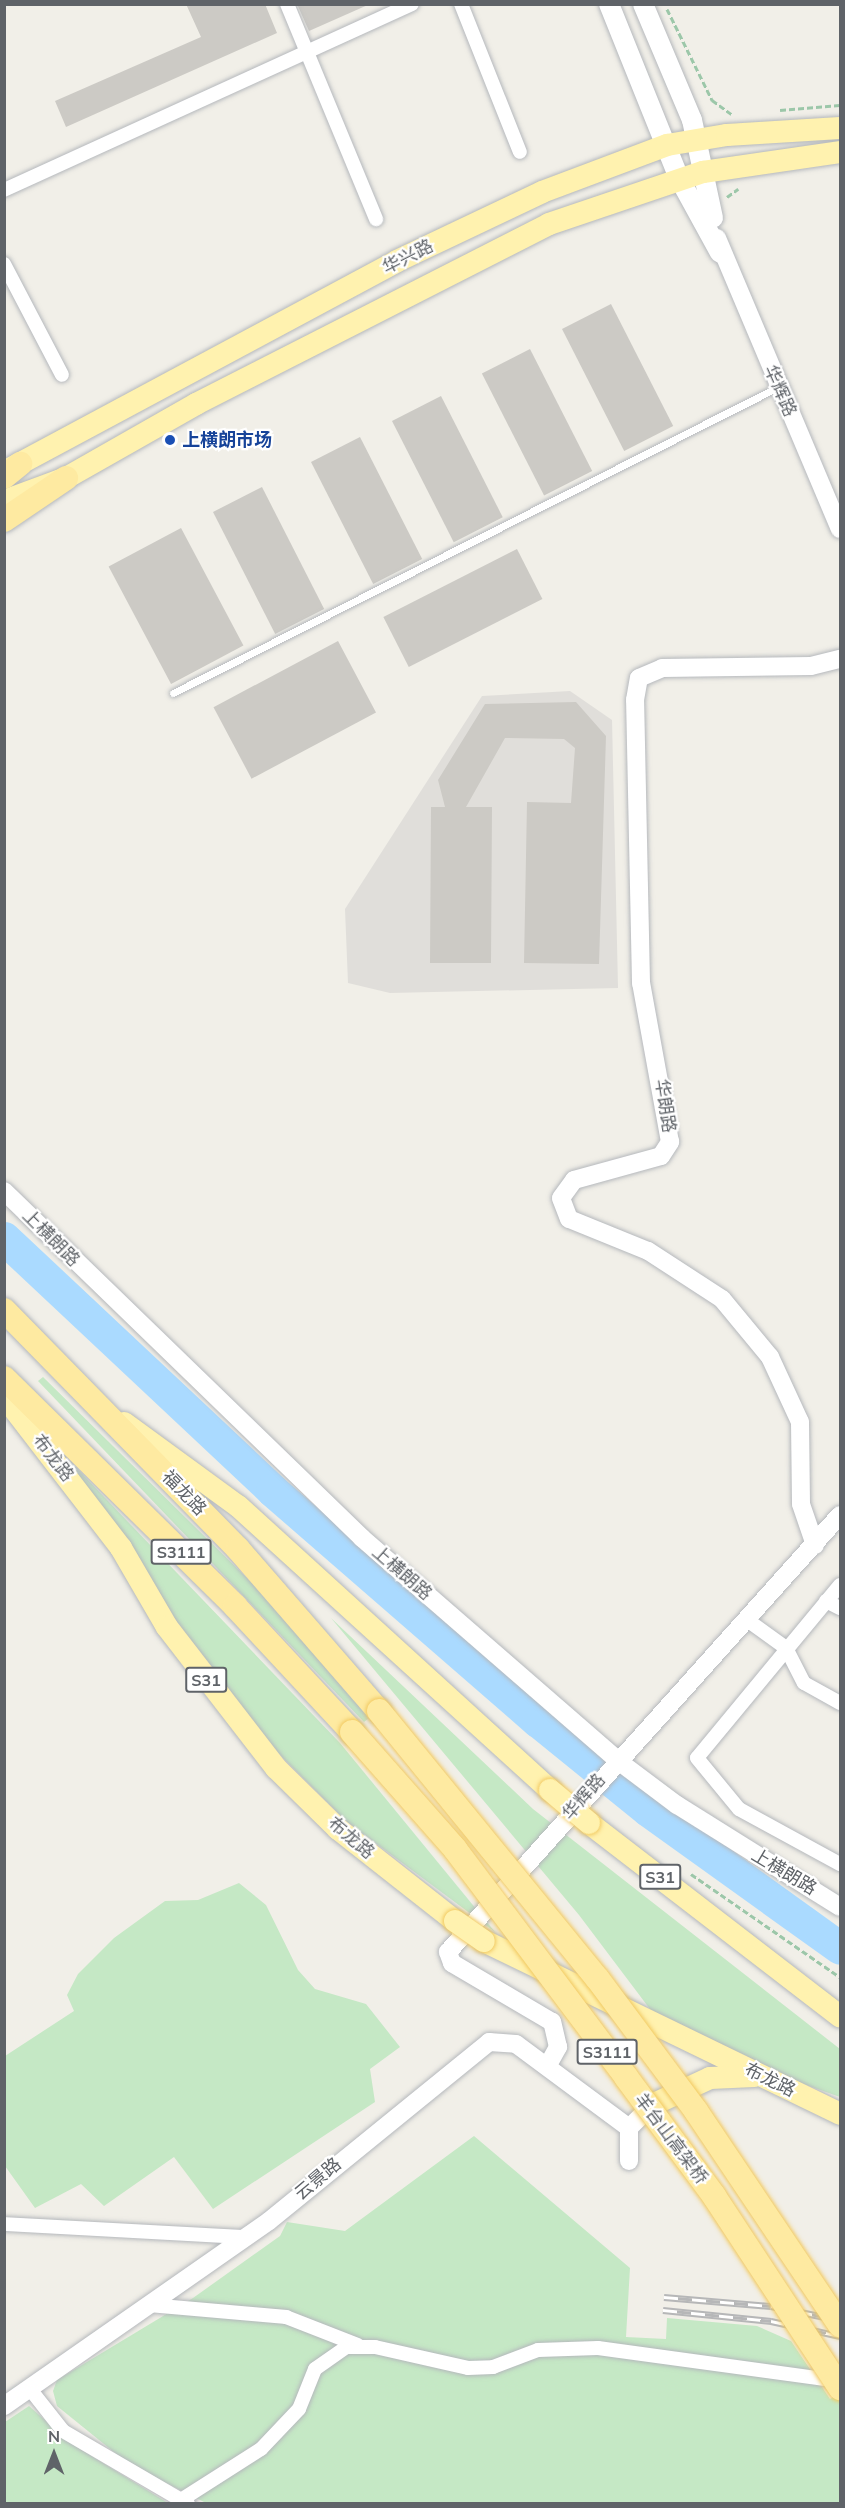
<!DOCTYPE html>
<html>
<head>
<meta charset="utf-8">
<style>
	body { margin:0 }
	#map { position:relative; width:845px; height:2508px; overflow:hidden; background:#f1efe8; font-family:Mulish,"Noto Sans SC",sans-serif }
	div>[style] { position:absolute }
	.industrial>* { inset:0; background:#e0deda }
	.green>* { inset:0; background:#c5e8c5 }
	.river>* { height:33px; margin:-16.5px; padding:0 16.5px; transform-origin:16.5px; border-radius:16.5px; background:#aadaff }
	.building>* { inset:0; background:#cccac5; transform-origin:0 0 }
	.path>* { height:3px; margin-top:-1.5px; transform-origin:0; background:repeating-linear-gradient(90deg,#9cc7a9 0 6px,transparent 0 9px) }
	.roads { filter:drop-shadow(0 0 2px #b5b8bc) drop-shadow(0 0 2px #b5b8bc) }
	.service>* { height:7px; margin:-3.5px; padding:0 3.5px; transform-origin:3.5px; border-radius:3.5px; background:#fff }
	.minor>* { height:14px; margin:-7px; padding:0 7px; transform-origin:7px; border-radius:7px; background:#fff }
	.tertiary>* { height:18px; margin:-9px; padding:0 9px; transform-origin:9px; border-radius:9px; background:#fff }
	.secondary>* { height:20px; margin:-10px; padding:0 10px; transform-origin:10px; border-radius:10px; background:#fff }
	.primary>* { height:22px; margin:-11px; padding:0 11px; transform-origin:11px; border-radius:11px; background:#fff2af }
	.trunk>* { height:24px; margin:-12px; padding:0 12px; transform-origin:12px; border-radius:12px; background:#feeaa1 }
	.rail>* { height:7px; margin-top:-3.5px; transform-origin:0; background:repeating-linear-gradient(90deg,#fff 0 14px,#b6b7b8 0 28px); box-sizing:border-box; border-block:2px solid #b6b7b8 }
	.bridges { filter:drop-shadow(0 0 2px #f2c960) drop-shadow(0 0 2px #f2c960) }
	.primary-bridge>* { height:22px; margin:-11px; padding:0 11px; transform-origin:11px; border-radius:11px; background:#fff2af }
	.trunk-bridge>* { height:24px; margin:-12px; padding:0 12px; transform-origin:12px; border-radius:12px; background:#feeaa1 }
	.dots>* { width:16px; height:16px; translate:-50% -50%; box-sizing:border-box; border:3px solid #fff; border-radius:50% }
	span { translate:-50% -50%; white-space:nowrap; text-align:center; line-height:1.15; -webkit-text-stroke:4.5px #fff; paint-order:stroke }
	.shield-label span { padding:2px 4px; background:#fff; border:2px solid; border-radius:4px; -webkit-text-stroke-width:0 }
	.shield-label { font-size:16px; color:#5f6368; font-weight:700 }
	.street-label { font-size:18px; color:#5f6368 }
	.transit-label { font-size:18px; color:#164399; font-weight:700 }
	.left { translate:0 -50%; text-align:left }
	.frame { position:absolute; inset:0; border:6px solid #5f6368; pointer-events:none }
	.north { position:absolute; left:24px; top:2424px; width:60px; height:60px; -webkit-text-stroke:4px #fff; paint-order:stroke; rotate:0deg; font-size:16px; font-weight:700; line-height:24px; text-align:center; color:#5f6368 }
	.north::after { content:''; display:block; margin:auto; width:21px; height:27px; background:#5f6368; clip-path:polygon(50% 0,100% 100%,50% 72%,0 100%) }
</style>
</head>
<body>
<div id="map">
	<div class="industrial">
		<i style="clip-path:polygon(570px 691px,612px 720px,618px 988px,390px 993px,348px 983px,345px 909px,482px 696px)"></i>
	</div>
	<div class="green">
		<i style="clip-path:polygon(43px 1377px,260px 1591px,374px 1714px,364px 1722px,38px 1381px)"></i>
		<i style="clip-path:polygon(40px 1430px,340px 1743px,495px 1932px,346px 1821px,272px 1747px,195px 1654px)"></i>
		<i style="clip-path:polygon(331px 1618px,533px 1809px,840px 2049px,840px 2097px,671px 2037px,579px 1915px)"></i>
		<i style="clip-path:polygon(239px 1883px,266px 1905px,298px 1970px,315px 1989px,366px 2004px,400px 2047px,370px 2069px,375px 2102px,213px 2209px,174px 2157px,104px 2206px,81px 2184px,35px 2208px,5px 2166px,5px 2056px,74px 2011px,67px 1995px,78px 1974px,114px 1938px,165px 1901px,198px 1900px)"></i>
		<i style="clip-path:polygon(474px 2136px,630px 2268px,626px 2337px,666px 2339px,667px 2318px,757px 2326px,791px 2341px,830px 2399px,840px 2393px,840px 2503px,206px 2503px,130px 2465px,57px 2406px,53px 2391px,57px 2380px,193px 2298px,280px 2236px,287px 2222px,345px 2231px)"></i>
		<i style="clip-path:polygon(29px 2406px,72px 2444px,168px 2503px,5px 2504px,5px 2422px)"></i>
	</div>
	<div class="river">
		<i style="left:4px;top:1238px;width:368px;rotate:43.2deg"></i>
		<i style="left:272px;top:1490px;width:352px;rotate:41deg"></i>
		<i style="left:538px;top:1721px;width:141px;rotate:39deg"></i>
		<i style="left:648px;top:1810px;width:236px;rotate:35.7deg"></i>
	</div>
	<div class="building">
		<i style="clip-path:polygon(186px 4px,265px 4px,277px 33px,66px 127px,55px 101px,201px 37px)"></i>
		<i style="clip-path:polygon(297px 4px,370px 4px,309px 31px)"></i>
		<i style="left:611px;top:304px;width:137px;height:55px;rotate:63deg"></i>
		<i style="left:530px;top:349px;width:137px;height:54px;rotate:63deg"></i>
		<i style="left:441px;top:396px;width:136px;height:55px;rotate:63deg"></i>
		<i style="left:360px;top:437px;width:137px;height:55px;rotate:63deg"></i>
		<i style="left:262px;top:487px;width:137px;height:55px;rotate:63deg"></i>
		<i style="left:181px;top:528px;width:133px;height:82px;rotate:62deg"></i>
		<i style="left:517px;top:549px;width:56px;height:150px;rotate:63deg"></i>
		<i style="left:338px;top:641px;width:81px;height:141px;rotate:62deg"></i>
		<i style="clip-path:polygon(576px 702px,606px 736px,599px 964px,524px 963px,527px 802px,571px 803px,575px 748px,564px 739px,505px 738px,466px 807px,492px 807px,491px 963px,430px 963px,431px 807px,445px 807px,438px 780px,485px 704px)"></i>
	</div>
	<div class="path">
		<i style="left:667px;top:9px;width:102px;rotate:63.7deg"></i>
		<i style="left:712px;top:100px;width:24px;rotate:36deg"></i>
		<i style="left:780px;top:110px;width:60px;rotate:-4.8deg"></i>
		<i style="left:727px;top:197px;width:14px;rotate:-36deg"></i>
		<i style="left:691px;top:1874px;width:181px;rotate:34.7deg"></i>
	</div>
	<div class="roads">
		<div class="service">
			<i style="left:173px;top:693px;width:678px;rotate:-26.83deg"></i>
		</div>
		<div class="minor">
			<i style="left:287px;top:4px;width:233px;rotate:67.5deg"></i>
			<i style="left:461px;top:4px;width:159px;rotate:68.3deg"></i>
			<i style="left:4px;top:190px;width:448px;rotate:-24.5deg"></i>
			<i style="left:4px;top:264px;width:125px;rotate:62.4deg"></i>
			<i style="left:840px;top:1585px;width:224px;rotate:129.6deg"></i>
			<i style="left:697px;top:1758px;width:66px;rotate:50.5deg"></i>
			<i style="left:739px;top:1809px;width:115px;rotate:28.6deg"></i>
			<i style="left:826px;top:1601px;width:16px;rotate:27deg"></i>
			<i style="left:750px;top:1622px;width:44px;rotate:35.8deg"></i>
			<i style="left:786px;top:1648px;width:39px;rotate:63deg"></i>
			<i style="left:804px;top:1683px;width:41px;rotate:29.1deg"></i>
			<i style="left:4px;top:2224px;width:241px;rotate:3.1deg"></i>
			<i style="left:149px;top:2305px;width:138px;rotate:5deg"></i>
			<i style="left:286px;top:2317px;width:77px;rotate:21.3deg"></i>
			<i style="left:30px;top:2389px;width:53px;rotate:51.8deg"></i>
			<i style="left:63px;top:2431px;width:145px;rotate:30.3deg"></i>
			<i style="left:181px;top:2500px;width:95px;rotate:-32.5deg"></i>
			<i style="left:261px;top:2449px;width:55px;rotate:-46.5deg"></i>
			<i style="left:299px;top:2409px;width:43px;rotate:-68.2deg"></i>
			<i style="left:315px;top:2369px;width:39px;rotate:-35deg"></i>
			<i style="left:347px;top:2347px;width:28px"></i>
			<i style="left:375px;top:2347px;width:95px;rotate:12.7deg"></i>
			<i style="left:468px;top:2368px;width:25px;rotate:-2deg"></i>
			<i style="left:493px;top:2367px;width:48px;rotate:-20.7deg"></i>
			<i style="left:538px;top:2350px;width:60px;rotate:-1.9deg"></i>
			<i style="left:598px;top:2348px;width:242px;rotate:7.8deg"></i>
		</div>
		<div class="tertiary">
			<i style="left:717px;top:238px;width:316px;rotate:67.1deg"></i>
			<i style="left:4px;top:1191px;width:499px;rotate:44.1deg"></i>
			<i style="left:362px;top:1538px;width:338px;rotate:41deg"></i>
			<i style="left:617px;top:1760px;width:75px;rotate:36.9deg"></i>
			<i style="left:677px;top:1805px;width:192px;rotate:32deg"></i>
			<i style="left:815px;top:1545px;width:43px;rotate:-108.9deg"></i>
			<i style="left:801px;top:1504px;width:82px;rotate:-90.7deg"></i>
			<i style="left:800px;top:1422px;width:72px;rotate:-114.8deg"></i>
			<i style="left:770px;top:1357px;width:75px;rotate:-129.6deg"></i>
			<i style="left:722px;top:1299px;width:88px;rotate:-147deg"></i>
			<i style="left:648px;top:1251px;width:85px;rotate:-157.9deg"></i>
			<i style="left:569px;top:1219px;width:22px;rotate:-111deg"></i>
			<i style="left:561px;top:1198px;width:22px;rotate:-54deg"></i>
			<i style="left:574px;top:1180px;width:90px;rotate:-15.4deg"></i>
			<i style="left:661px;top:1156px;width:17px;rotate:-57deg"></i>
			<i style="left:670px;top:1142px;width:162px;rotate:-100.3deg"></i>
			<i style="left:641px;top:983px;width:283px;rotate:-91.2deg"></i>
			<i style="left:635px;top:700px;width:22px;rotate:-80deg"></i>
			<i style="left:639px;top:678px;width:25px;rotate:-23deg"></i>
			<i style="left:662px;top:668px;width:149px;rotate:-0.8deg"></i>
			<i style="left:811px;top:666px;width:30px;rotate:-14deg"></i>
			<i style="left:548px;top:2065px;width:21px;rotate:-61deg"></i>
			<i style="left:558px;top:2047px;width:26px;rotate:-103deg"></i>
			<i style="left:552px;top:2022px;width:116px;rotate:-149.5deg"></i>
			<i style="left:452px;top:1963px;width:12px;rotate:-110deg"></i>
			<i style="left:448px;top:1952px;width:587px;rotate:-48.11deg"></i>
			<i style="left:629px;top:2161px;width:33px;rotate:-90deg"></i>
			<i style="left:629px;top:2128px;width:33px;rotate:-45deg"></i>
			<i style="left:4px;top:2406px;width:323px;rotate:-34.9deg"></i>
			<i style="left:269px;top:2221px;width:284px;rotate:-39.1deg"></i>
			<i style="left:489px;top:2042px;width:27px;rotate:4deg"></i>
			<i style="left:516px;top:2044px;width:141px;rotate:36.6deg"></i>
		</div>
		<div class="secondary">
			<i style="left:609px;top:4px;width:188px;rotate:68.1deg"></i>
			<i style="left:679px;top:178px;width:85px;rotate:61.3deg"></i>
			<i style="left:643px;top:4px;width:126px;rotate:67.1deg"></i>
			<i style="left:692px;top:120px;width:100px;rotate:77.9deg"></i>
		</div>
		<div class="primary">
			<i style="left:4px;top:472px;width:446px;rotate:-28.2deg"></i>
			<i style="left:397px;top:261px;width:161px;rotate:-25.4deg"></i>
			<i style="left:542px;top:192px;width:134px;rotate:-20.6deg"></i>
			<i style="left:667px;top:145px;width:61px;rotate:-9.5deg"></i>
			<i style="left:727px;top:135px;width:113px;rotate:-3.5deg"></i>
			<i style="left:4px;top:501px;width:66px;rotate:-20.4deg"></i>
			<i style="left:66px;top:478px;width:150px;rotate:-29.6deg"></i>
			<i style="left:196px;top:404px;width:396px;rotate:-27deg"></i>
			<i style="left:549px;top:224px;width:163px;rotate:-18.7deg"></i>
			<i style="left:703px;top:172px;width:138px;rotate:-8.3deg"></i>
			<i style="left:4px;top:1396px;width:192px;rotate:52.4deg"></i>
			<i style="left:121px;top:1548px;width:91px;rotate:59.8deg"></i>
			<i style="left:167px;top:1627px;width:178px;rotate:52.3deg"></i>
			<i style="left:276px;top:1768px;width:87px;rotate:44.5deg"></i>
			<i style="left:338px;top:1829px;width:149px;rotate:38.2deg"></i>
			<i style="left:124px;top:1423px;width:141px;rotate:36.1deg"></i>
			<i style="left:238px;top:1506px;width:422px;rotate:42.3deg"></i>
			<i style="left:589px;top:1823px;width:317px;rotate:37.6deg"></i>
			<i style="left:484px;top:1941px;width:396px;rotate:25.9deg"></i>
			<i style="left:652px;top:2105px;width:64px;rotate:-25deg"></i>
			<i style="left:710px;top:2078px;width:44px;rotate:-2.6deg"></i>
		</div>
		<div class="trunk">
			<i style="left:4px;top:477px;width:21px;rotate:-39deg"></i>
			<i style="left:4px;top:520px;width:75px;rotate:-34.1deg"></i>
			<i style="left:4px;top:1310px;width:334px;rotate:45.6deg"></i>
			<i style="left:238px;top:1549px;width:215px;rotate:49deg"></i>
			<i style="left:4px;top:1378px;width:325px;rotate:44.6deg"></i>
			<i style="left:235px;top:1606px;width:172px;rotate:47.1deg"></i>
		</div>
	</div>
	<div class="rail">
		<i style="left:664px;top:2297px;width:107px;rotate:4.8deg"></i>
		<i style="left:771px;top:2306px;width:70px;rotate:11.5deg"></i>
		<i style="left:663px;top:2310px;width:109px;rotate:5.8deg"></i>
		<i style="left:771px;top:2321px;width:71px;rotate:12.3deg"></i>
	</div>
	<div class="bridges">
		<div class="primary-bridge">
			<i style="left:550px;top:1790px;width:51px;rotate:40.2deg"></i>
			<i style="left:455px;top:1921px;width:35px;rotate:35deg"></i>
		</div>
		<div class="trunk-bridge">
			<i style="left:379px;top:1711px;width:345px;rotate:50.8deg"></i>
			<i style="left:597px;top:1978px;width:166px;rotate:53.3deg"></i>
			<i style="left:696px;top:2111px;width:258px;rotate:56.1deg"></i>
			<i style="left:352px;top:1732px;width:156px;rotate:48.6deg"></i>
			<i style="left:455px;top:1849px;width:285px;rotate:53.1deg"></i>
			<i style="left:626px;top:2077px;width:148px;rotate:53.5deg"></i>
			<i style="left:714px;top:2196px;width:230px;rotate:56.7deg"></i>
		</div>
	</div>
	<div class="dots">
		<i style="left:170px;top:440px;background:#1a4fb4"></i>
	</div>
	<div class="shield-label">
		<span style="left:181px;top:1552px">S3111</span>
		<span style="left:206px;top:1680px">S31</span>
		<span style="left:660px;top:1877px">S31</span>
		<span style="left:607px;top:2052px">S3111</span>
	</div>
	<div class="street-label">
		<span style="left:408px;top:257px;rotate:-27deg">华兴路</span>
		<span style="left:780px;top:391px;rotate:66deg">华辉路</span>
		<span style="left:665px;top:1106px;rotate:81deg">华朗路</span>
		<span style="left:51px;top:1238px;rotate:45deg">上横朗路</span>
		<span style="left:53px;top:1458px;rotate:52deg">布龙路</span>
		<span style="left:184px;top:1493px;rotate:46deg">福龙路</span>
		<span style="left:402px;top:1573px;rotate:41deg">上横朗路</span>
		<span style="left:584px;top:1797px;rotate:-49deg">华辉路</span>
		<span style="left:351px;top:1838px;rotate:40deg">布龙路</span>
		<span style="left:784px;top:1872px;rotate:31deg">上横朗路</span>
		<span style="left:770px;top:2080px;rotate:26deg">布龙路</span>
		<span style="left:671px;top:2139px;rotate:53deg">羊台山高架桥</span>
		<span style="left:318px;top:2179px;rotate:-40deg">云景路</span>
	</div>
	<div class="transit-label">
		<span class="left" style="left:182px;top:440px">上横朗市场</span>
	</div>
	<div class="frame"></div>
	<div class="north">N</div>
</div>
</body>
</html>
